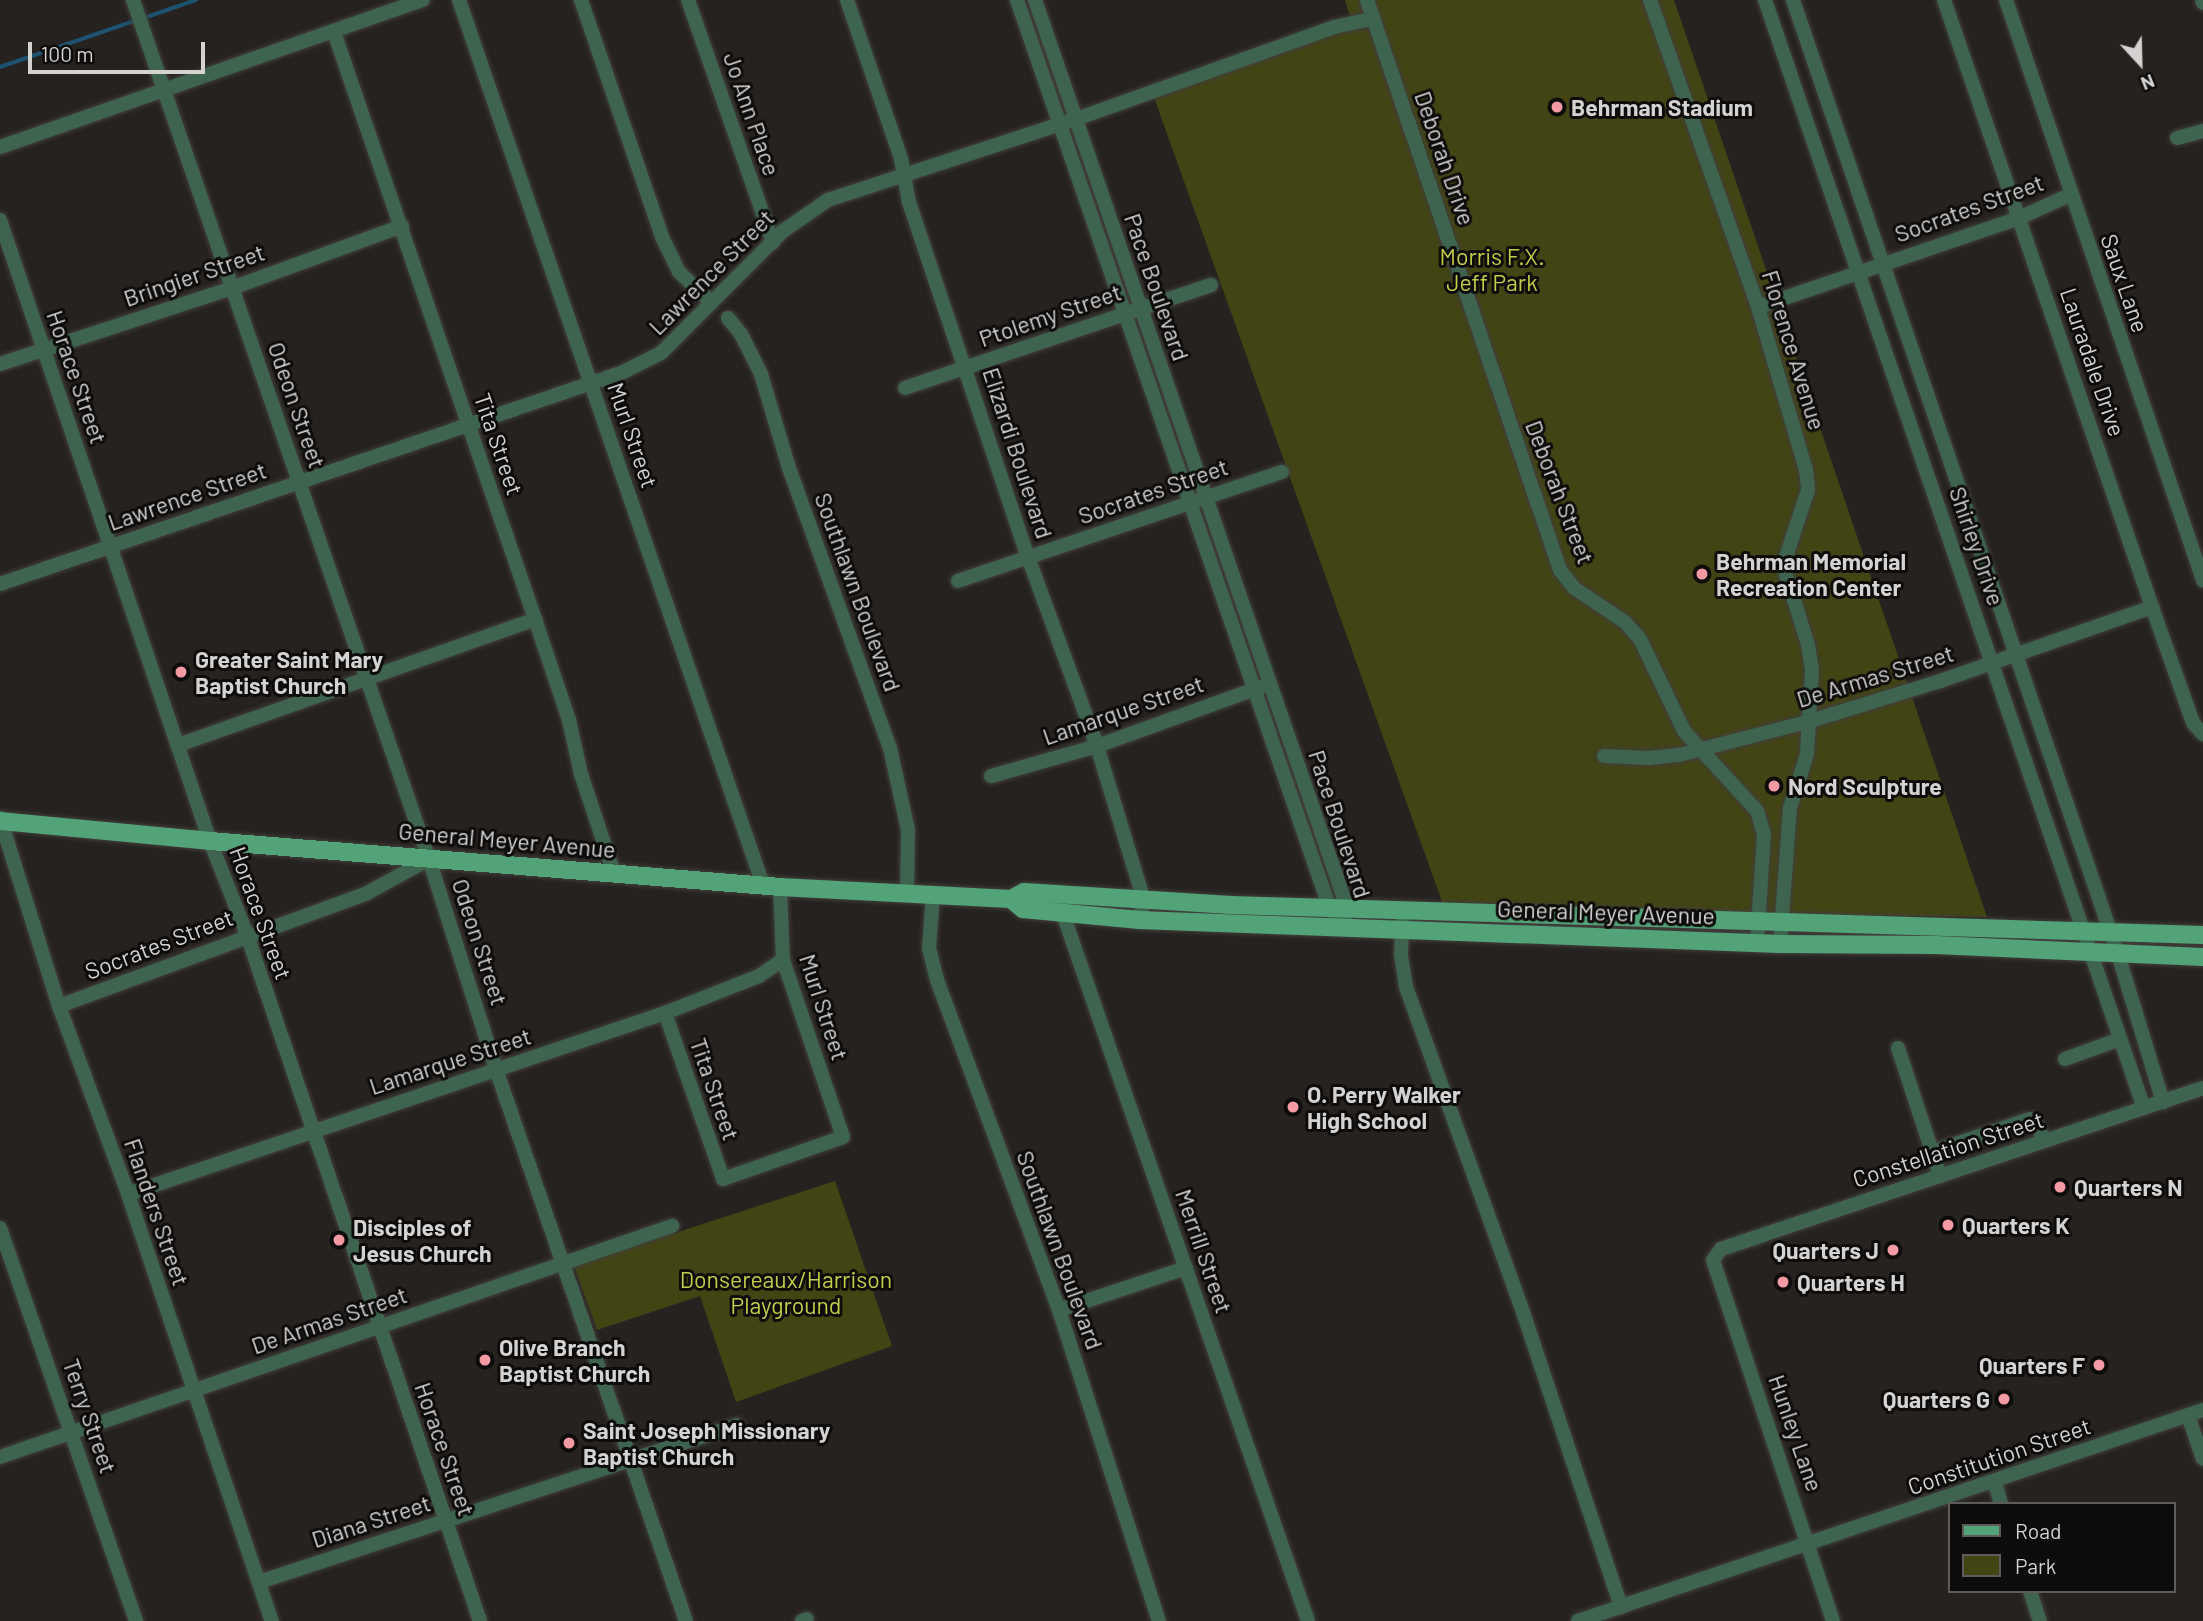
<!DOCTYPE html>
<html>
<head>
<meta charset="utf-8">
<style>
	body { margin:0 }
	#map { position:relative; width:2203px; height:1621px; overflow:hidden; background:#252220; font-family:Barlow,sans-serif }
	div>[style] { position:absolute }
	.green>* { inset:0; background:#424513 }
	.stream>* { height:3.5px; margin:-1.75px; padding:0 1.75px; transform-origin:1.75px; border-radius:1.75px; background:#1d5270 }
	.roads { filter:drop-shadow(0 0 2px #413e3c) drop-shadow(0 0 2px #413e3c) }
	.minor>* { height:14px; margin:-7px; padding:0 7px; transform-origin:7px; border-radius:7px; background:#3e634e }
	.major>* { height:18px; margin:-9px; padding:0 9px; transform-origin:9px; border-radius:9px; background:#52a378 }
	.dots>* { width:19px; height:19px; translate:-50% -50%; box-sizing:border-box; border:4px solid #0d0c0b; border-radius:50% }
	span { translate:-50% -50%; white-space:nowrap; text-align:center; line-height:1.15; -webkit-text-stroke:6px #0d0c0b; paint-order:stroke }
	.poi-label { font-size:23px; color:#d5d3d2; font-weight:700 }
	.left { translate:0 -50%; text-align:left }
	.right { translate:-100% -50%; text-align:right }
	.street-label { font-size:23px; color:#d5d3d2 }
	.park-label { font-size:23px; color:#c4cd49 }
	.legend { position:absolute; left:1948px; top:1502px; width:228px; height:91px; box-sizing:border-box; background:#0d0c0b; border:2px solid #5d5c5b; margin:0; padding:9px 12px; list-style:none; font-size:21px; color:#d5d3d2 }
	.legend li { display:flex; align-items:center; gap:14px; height:35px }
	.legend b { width:35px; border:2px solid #5d5c5b }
	.north { position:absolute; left:2105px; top:28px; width:70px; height:70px; -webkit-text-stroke:5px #0d0c0b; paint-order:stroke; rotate:158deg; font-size:19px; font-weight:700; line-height:28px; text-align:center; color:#d5d3d2 }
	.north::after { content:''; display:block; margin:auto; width:24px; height:32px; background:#d5d3d2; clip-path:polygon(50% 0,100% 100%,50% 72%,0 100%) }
	.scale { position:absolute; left:28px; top:42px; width:177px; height:32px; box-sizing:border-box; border:4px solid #d5d3d2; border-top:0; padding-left:9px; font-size:21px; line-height:24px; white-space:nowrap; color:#d5d3d2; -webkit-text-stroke:5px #0d0c0b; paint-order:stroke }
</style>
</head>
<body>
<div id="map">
	<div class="green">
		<i style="clip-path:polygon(1345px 0,1674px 0,1987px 917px,1445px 910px,1152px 92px,1352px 23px)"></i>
		<i style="clip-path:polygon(835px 1181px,892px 1346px,736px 1402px,700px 1296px,597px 1330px,574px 1266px)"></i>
	</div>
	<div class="stream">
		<i style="left:144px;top:18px;width:55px;rotate:-19.1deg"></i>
		<i style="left:0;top:67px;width:145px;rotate:-18.9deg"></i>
	</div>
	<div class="roads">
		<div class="minor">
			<i style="left:133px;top:0;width:909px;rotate:70.99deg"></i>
			<i style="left:429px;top:859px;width:220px;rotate:72.3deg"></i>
			<i style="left:496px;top:1069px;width:584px;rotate:71.01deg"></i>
			<i style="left:459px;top:0;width:936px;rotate:71.04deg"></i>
			<i style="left:581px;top:0;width:250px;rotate:71.1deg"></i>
			<i style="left:662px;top:237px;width:39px;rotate:64deg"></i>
			<i style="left:679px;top:272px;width:45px;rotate:43.2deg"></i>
			<i style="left:688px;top:0;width:257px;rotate:70.7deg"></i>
			<i style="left:847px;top:0;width:168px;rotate:71.2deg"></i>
			<i style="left:901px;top:159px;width:44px;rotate:79.5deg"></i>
			<i style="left:909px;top:202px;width:374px;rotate:71.5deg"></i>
			<i style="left:1028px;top:557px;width:201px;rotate:69.9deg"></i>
			<i style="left:1097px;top:746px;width:162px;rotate:73.1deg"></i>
			<i style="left:1144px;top:901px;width:20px;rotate:105deg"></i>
			<i style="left:1017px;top:0;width:958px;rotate:71deg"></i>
			<i style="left:1329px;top:906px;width:27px;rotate:57deg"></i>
			<i style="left:1035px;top:0;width:959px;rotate:71.02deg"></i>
			<i style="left:1347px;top:907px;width:10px;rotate:101deg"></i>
			<i style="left:1367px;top:0;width:602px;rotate:71.29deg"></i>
			<i style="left:1560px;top:570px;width:23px;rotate:52deg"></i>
			<i style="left:1574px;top:588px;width:61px;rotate:33.7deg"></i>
			<i style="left:1625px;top:622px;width:23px;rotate:49deg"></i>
			<i style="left:1640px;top:639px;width:102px;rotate:64.4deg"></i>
			<i style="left:1684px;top:731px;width:108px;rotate:47.6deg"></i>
			<i style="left:1757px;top:811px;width:24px;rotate:73deg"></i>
			<i style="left:1764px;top:834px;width:108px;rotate:93.7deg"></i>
			<i style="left:1650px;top:0;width:325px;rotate:70.6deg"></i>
			<i style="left:1758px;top:307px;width:170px;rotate:73.6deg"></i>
			<i style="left:1806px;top:470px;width:20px;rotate:84deg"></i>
			<i style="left:1808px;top:490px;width:71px;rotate:108.2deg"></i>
			<i style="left:1786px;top:557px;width:14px;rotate:94deg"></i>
			<i style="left:1785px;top:571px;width:77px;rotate:72.7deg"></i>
			<i style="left:1808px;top:645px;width:24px;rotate:81deg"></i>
			<i style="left:1812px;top:669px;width:85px;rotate:93.4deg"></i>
			<i style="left:1807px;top:754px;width:57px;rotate:107.5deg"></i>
			<i style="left:1790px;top:808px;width:136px;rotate:94.2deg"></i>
			<i style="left:1765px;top:0;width:1171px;rotate:71.12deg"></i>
			<i style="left:1793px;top:0;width:1008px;rotate:71.19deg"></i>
			<i style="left:2118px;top:954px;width:155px;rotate:73.1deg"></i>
			<i style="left:1944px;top:0;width:642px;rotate:71.09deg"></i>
			<i style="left:2152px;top:607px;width:123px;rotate:70.5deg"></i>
			<i style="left:2193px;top:723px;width:15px;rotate:48deg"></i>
			<i style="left:2006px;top:0;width:613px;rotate:71.24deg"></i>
			<i style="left:2202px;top:0;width:3px;rotate:72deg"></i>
			<i style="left:334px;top:32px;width:620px;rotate:71.1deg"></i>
			<i style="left:535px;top:619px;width:107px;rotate:71.4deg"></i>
			<i style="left:569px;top:720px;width:55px;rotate:77.5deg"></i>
			<i style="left:581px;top:774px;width:104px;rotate:71.6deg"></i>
			<i style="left:2177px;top:138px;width:27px;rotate:-15deg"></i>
			<i style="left:0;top:147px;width:448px;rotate:-19.2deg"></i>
			<i style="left:0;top:220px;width:656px;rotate:71.32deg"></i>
			<i style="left:210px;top:841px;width:101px;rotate:68.5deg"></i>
			<i style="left:247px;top:935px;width:724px;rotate:71.24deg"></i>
			<i style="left:1758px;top:307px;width:276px;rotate:-18.8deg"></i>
			<i style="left:2019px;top:218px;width:56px;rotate:-24.3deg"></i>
			<i style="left:728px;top:318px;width:21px;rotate:51deg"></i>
			<i style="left:741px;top:334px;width:45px;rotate:63.4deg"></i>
			<i style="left:761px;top:374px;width:98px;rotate:73.4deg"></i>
			<i style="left:789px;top:468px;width:298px;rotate:70.2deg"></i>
			<i style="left:890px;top:748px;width:84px;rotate:77.6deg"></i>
			<i style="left:908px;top:830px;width:63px;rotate:90.9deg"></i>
			<i style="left:0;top:364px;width:244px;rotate:-18.1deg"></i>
			<i style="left:232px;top:288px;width:181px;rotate:-20deg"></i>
			<i style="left:905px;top:388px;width:323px;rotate:-18.6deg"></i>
			<i style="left:958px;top:581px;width:342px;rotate:-18.6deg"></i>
			<i style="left:0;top:584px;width:656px;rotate:-18.77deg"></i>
			<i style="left:621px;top:373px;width:45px;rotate:-26.6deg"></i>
			<i style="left:661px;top:353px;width:173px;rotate:-45deg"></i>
			<i style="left:783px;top:231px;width:55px;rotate:-34.6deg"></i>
			<i style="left:828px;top:200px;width:261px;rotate:-18.1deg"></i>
			<i style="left:1076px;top:119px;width:274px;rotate:-19.6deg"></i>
			<i style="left:1334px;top:27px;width:40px;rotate:-12deg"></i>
			<i style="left:178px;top:745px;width:379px;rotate:-19.4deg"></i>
			<i style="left:1604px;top:756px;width:45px;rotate:2.5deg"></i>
			<i style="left:1649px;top:758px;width:30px;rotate:-6deg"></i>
			<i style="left:1679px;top:755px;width:132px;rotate:-14.5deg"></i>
			<i style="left:1807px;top:722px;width:139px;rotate:-17.1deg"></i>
			<i style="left:1940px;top:681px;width:225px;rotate:-19.2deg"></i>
			<i style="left:991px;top:776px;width:110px;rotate:-15.8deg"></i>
			<i style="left:1097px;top:746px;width:174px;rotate:-19.8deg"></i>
			<i style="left:0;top:818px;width:197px;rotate:72.6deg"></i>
			<i style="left:59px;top:1006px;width:200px;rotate:69.8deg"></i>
			<i style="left:128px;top:1194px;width:451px;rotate:71.4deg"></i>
			<i style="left:933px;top:894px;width:54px;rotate:94.2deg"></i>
			<i style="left:929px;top:948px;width:33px;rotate:76deg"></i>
			<i style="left:937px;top:980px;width:352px;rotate:69.7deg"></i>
			<i style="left:1059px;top:1310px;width:327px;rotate:72.2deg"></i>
			<i style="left:1064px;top:904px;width:10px;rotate:96deg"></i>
			<i style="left:1063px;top:914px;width:748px;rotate:70.89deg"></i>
			<i style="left:1403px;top:909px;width:46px;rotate:92.5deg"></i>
			<i style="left:1401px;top:955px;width:32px;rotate:81deg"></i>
			<i style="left:1406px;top:987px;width:349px;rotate:70.2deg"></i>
			<i style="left:1524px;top:1315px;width:308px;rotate:71.6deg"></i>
			<i style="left:59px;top:1006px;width:328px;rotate:-20.1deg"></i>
			<i style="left:367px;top:893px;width:71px;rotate:-28.7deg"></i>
			<i style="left:665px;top:1013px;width:176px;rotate:70.7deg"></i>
			<i style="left:723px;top:1179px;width:127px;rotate:-19.3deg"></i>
			<i style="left:843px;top:1137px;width:187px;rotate:-108.7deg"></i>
			<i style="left:783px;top:960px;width:73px;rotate:-92.4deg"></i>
			<i style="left:1898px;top:1048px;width:135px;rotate:71.8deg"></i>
			<i style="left:2065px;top:1059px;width:59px;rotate:-20deg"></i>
			<i style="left:1932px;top:1152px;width:103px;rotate:-18.6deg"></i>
			<i style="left:2030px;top:1119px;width:9px;rotate:41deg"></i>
			<i style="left:2037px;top:1125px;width:17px;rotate:66deg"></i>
			<i style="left:128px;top:1194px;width:567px;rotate:-18.63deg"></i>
			<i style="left:665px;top:1013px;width:101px;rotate:-21.5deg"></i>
			<i style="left:759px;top:976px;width:29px;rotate:-34deg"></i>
			<i style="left:0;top:1228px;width:416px;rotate:70.9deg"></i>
			<i style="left:1059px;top:1310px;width:134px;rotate:-18.3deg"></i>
			<i style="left:2188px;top:1415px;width:46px;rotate:71.2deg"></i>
			<i style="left:0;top:1457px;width:711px;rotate:-18.97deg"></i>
			<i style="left:1995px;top:1483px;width:22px;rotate:74deg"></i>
			<i style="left:259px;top:1582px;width:503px;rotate:-18.18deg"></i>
			<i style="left:2030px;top:1591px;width:32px;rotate:72deg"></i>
			<i style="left:802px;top:1621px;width:5px;rotate:-22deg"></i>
			<i style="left:1578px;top:1621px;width:660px;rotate:-18.65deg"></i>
			<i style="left:1833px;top:1621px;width:380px;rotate:-108.4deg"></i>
			<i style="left:1713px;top:1260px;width:14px;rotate:-54deg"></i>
			<i style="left:1721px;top:1249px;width:508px;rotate:-18.47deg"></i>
		</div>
		<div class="major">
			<i style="left:0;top:821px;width:211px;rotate:5.4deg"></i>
			<i style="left:210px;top:841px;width:572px;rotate:4.61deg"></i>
			<i style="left:780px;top:887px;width:231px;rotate:3deg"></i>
			<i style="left:1011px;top:899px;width:15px;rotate:-28deg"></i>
			<i style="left:1024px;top:892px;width:207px;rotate:3.6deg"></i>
			<i style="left:1231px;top:905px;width:972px;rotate:1.77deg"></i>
			<i style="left:1011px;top:899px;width:16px;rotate:40deg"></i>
			<i style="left:1023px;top:909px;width:117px;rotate:5.4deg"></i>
			<i style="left:1139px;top:920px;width:641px;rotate:2.14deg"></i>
			<i style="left:1780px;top:944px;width:156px;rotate:0.4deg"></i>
			<i style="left:1936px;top:945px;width:267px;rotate:2.6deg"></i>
		</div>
	</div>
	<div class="dots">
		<i style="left:1557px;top:107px;background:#f49aa5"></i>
		<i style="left:1702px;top:574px;background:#f49aa5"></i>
		<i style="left:181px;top:672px;background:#f49aa5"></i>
		<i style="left:1774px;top:786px;background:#f49aa5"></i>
		<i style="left:1293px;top:1107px;background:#f49aa5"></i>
		<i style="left:2060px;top:1187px;background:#f49aa5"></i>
		<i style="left:1948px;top:1225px;background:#f49aa5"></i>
		<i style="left:339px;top:1240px;background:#f49aa5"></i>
		<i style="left:1893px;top:1250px;background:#f49aa5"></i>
		<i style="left:1783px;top:1282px;background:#f49aa5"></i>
		<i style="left:485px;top:1360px;background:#f49aa5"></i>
		<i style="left:2099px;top:1365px;background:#f49aa5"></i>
		<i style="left:2004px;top:1399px;background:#f49aa5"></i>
		<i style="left:569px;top:1443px;background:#f49aa5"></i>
	</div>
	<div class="poi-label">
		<span class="left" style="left:1571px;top:107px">Behrman Stadium</span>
		<span class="left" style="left:1716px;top:574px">Behrman Memorial<br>Recreation Center</span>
		<span class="left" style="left:195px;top:672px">Greater Saint Mary<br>Baptist Church</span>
		<span class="left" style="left:1788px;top:786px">Nord Sculpture</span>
		<span class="left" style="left:1307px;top:1107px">O. Perry Walker<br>High School</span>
		<span class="left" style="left:2074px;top:1187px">Quarters N</span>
		<span class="left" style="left:1962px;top:1225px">Quarters K</span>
		<span class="left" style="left:353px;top:1240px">Disciples of<br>Jesus Church</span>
		<span class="right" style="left:1879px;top:1250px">Quarters J</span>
		<span class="left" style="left:1797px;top:1282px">Quarters H</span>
		<span class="left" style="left:499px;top:1360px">Olive Branch<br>Baptist Church</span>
		<span class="right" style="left:2085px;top:1365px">Quarters F</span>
		<span class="right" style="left:1990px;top:1399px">Quarters G</span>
		<span class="left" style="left:583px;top:1443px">Saint Joseph Missionary<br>Baptist Church</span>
	</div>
	<div class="street-label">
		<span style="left:752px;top:114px;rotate:71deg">Jo Ann Place</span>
		<span style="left:1445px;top:158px;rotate:71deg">Deborah Drive</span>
		<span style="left:1969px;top:208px;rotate:-20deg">Socrates Street</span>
		<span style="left:711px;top:272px;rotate:-45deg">Lawrence Street</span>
		<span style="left:194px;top:275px;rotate:-19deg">Bringier Street</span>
		<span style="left:2125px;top:283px;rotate:71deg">Saux Lane</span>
		<span style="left:1157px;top:287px;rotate:71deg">Pace Boulevard</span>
		<span style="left:1050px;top:315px;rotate:-19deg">Ptolemy Street</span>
		<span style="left:1794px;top:350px;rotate:73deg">Florence Avenue</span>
		<span style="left:2093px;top:362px;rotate:71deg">Lauradale Drive</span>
		<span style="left:77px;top:377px;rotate:71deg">Horace Street</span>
		<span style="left:297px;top:405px;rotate:71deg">Odeon Street</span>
		<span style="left:633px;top:435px;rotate:71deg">Murl Street</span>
		<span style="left:499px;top:444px;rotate:71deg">Tita Street</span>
		<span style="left:1018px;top:453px;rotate:72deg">Elizardi Boulevard</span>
		<span style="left:1153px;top:491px;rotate:-19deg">Socrates Street</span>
		<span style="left:1560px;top:492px;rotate:69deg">Deborah Street</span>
		<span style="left:187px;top:496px;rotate:-19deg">Lawrence Street</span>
		<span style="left:1977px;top:546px;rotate:71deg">Shirley Drive</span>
		<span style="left:858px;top:592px;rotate:70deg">Southlawn Boulevard</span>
		<span style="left:1875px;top:676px;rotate:-17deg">De Armas Street</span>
		<span style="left:1123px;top:710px;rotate:-19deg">Lamarque Street</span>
		<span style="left:1340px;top:824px;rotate:72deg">Pace Boulevard</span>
		<span style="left:507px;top:840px;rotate:5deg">General Meyer Avenue</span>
		<span style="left:1606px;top:912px;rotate:2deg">General Meyer Avenue</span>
		<span style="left:261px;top:913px;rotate:70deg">Horace Street</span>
		<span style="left:480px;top:942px;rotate:72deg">Odeon Street</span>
		<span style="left:159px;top:944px;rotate:-21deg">Socrates Street</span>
		<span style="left:824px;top:1007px;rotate:72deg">Murl Street</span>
		<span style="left:450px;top:1061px;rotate:-18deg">Lamarque Street</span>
		<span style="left:715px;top:1089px;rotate:71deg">Tita Street</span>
		<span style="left:1948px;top:1149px;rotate:-18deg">Constellation Street</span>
		<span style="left:157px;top:1212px;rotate:71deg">Flanders Street</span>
		<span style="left:1060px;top:1250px;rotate:70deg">Southlawn Boulevard</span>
		<span style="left:1204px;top:1251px;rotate:71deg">Merrill Street</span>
		<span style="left:329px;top:1320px;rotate:-19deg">De Armas Street</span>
		<span style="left:90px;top:1416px;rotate:71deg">Terry Street</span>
		<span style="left:1796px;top:1433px;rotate:71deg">Hunley Lane</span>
		<span style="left:445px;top:1449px;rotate:71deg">Horace Street</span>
		<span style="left:1999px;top:1456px;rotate:-19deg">Constitution Street</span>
		<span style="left:371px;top:1521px;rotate:-18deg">Diana Street</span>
	</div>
	<div class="park-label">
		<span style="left:1492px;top:269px">Morris F.X.<br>Jeff Park</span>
		<span style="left:786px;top:1292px">Donsereaux/Harrison<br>Playground</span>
	</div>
	<ul class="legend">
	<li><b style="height:9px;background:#52a378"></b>Road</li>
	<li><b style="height:19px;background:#424513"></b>Park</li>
	</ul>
	<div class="north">N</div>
	<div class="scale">100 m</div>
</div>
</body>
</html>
